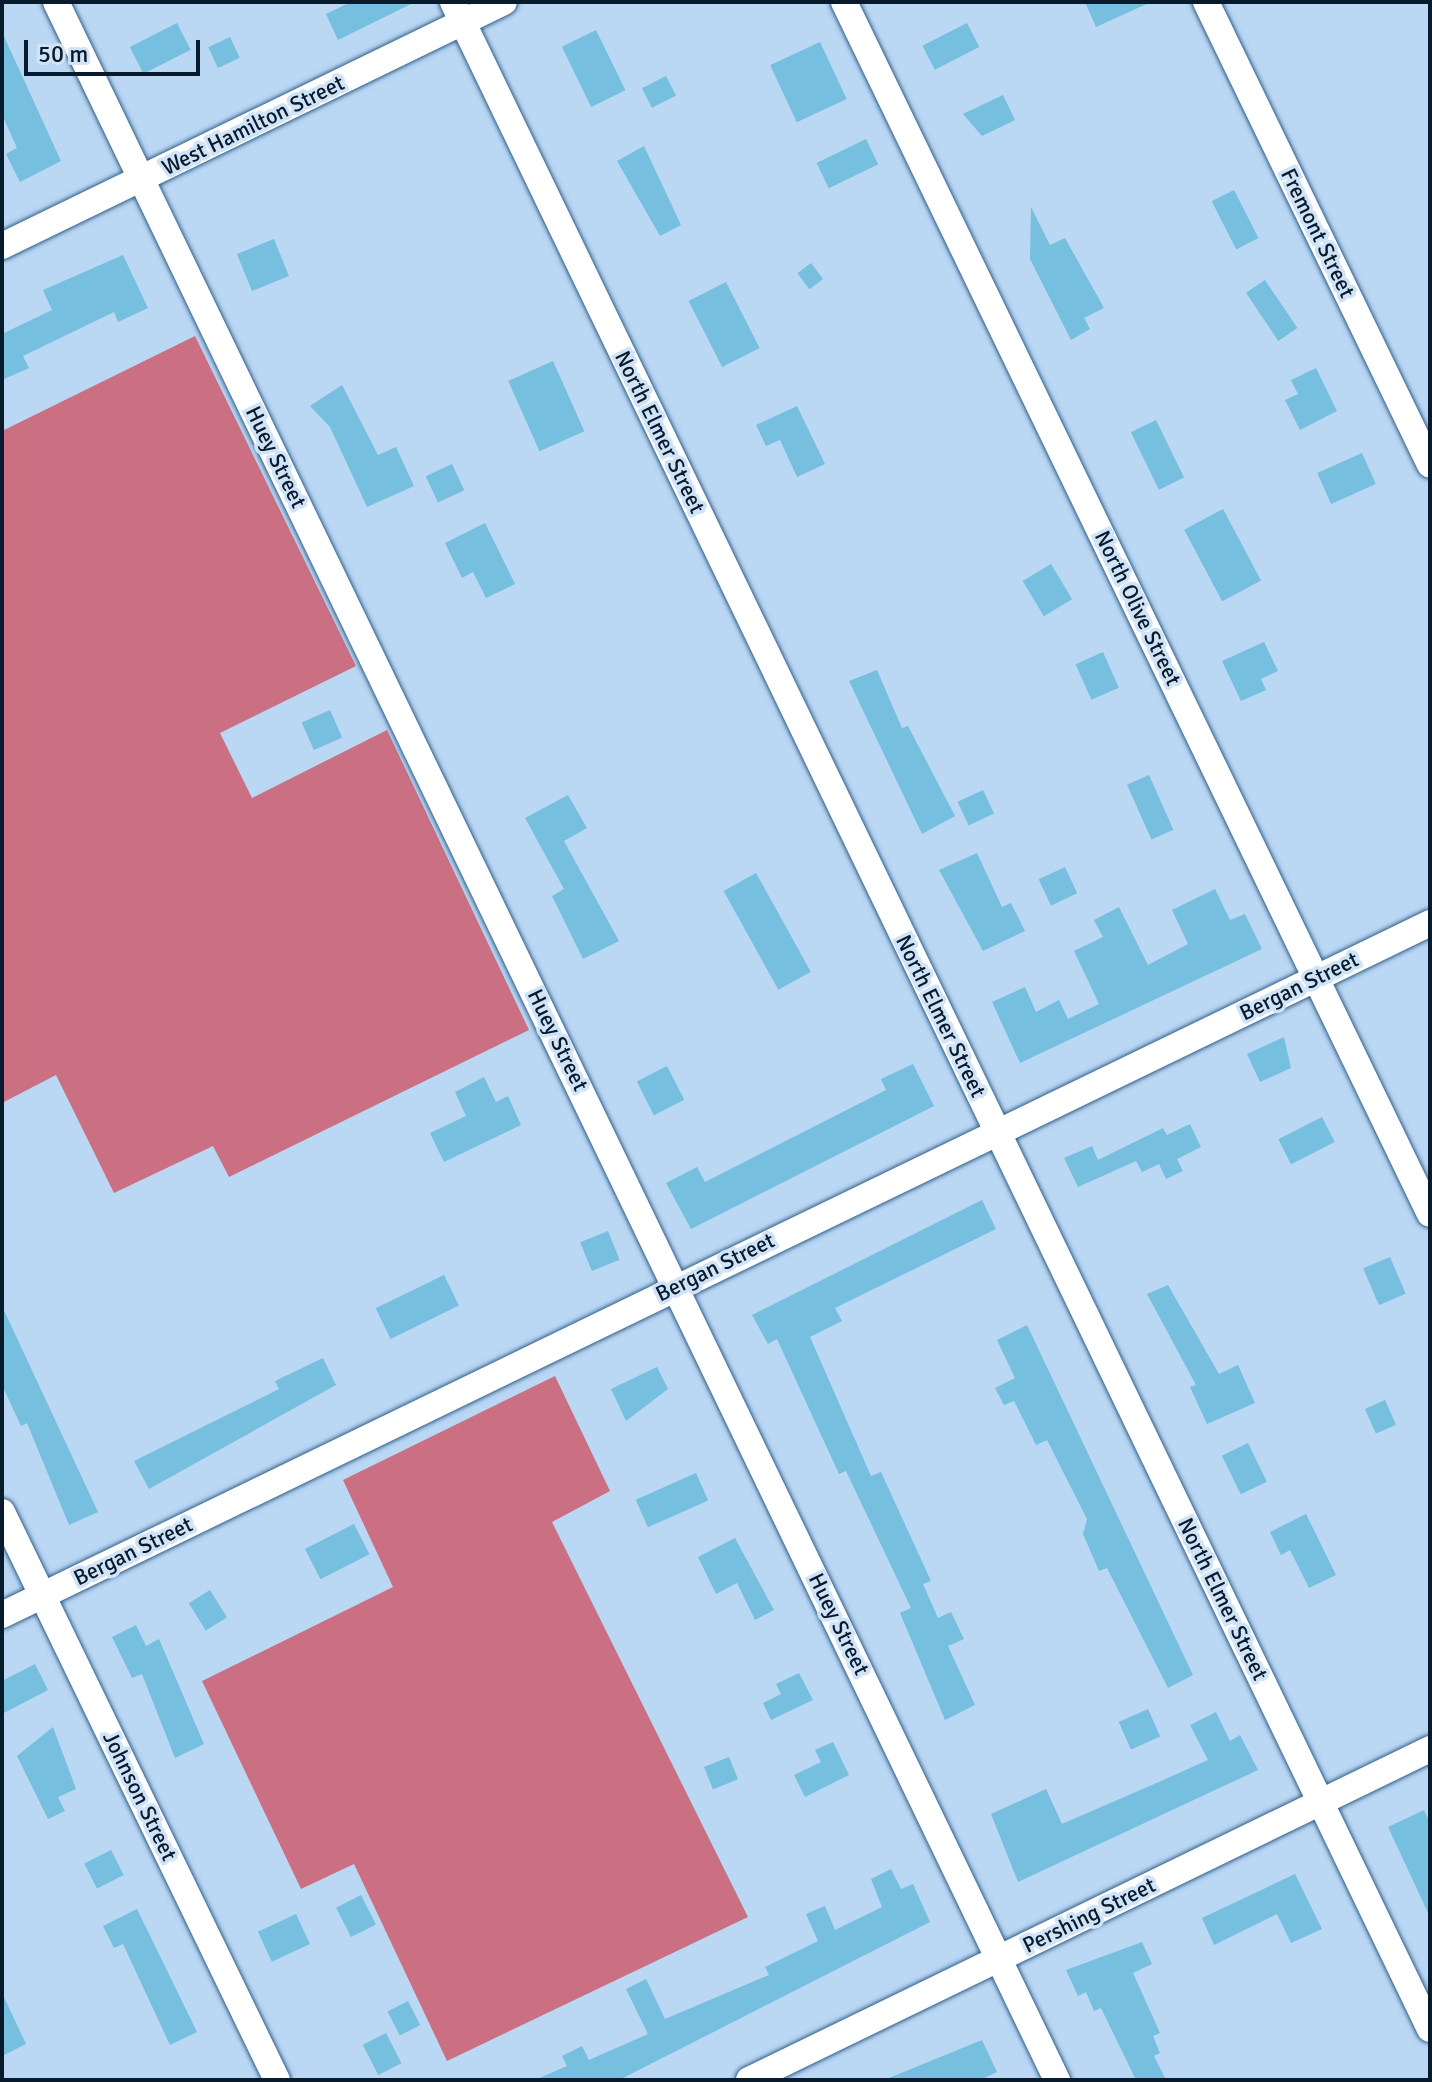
<!DOCTYPE html>
<html>
<head>
<meta charset="utf-8">
<style>
	body { margin:0 }
	#map { position:relative; width:1432px; height:2082px; overflow:hidden; background:#bad7f4; font-family:Signika,sans-serif }
	div>[style] { position:absolute }
	.forest>* { inset:0; background:#cb7083 }
	.building>* { inset:0; background:#76bfde; transform-origin:0 0 }
	.roads { filter:drop-shadow(0 0 2px #315f8a) drop-shadow(0 0 2px #315f8a) }
	.minor>* { height:26px; margin:-13px; padding:0 13px; transform-origin:13px; border-radius:13px; background:#fff }
	span { translate:-50% -50%; white-space:nowrap; text-align:center; line-height:1.15; -webkit-text-stroke:7px #d0e3f7; paint-order:stroke }
	.street-label { font-size:22px; color:#081b2d }
	.frame { position:absolute; inset:0; border:4px solid #081b2d; pointer-events:none }
	.scale { position:absolute; left:24px; top:40px; width:176px; height:36px; box-sizing:border-box; border:4px solid #081b2d; border-top:0; padding-left:10px; font-size:24px; line-height:28px; white-space:nowrap; color:#081b2d; -webkit-text-stroke:6px #d0e3f7; paint-order:stroke }
</style>
</head>
<body>
<div id="map">
	<div class="forest">
		<i style="clip-path:polygon(195px 336px,356px 666px,220px 733px,252px 798px,387px 730px,529px 1030px,229px 1177px,213px 1146px,114px 1193px,56px 1075px,2px 1103px,2px 431px)"></i>
		<i style="clip-path:polygon(555px 1376px,610px 1491px,552px 1522px,748px 1917px,447px 2061px,354px 1864px,301px 1889px,202px 1681px,393px 1587px,343px 1480px)"></i>
	</div>
	<div class="building">
		<i style="clip-path:polygon(351px 2px,415px 2px,338px 40px,326px 14px)"></i>
		<i style="clip-path:polygon(1085px 2px,1151px 2px,1096px 27px)"></i>
		<i style="left:177px;top:23px;width:30px;height:53px;rotate:63deg"></i>
		<i style="left:967px;top:23px;width:27px;height:50px;rotate:63deg"></i>
		<i style="left:596px;top:30px;width:67px;height:38px;rotate:64deg"></i>
		<i style="clip-path:polygon(2px 32px,61px 161px,20px 182px,6px 154px,17px 148px,2px 114px)"></i>
		<i style="left:230px;top:37px;width:23px;height:24px;rotate:65deg"></i>
		<i style="left:820px;top:42px;width:63px;height:55px;rotate:65deg"></i>
		<i style="left:666px;top:76px;width:22px;height:27px;rotate:63deg"></i>
		<i style="clip-path:polygon(1003px 95px,1015px 120px,982px 136px,963px 114px)"></i>
		<i style="left:866px;top:139px;width:28px;height:55px;rotate:64deg"></i>
		<i style="clip-path:polygon(644px 146px,681px 225px,660px 236px,617px 161px)"></i>
		<i style="left:1234px;top:190px;width:54px;height:25px;rotate:63deg"></i>
		<i style="clip-path:polygon(1031px 207px,1050px 245px,1065px 238px,1104px 308px,1084px 318px,1090px 329px,1071px 340px,1030px 259px)"></i>
		<i style="left:274px;top:239px;width:40px;height:40px;rotate:68deg"></i>
		<i style="clip-path:polygon(123px 255px,148px 308px,118px 322px,114px 312px,23px 356px,29px 368px,2px 380px,2px 334px,52px 310px,43px 290px)"></i>
		<i style="left:811px;top:263px;width:20px;height:17px;rotate:53deg"></i>
		<i style="left:1265px;top:280px;width:58px;height:23px;rotate:56deg"></i>
		<i style="left:726px;top:282px;width:74px;height:42px;rotate:63deg"></i>
		<i style="left:553px;top:361px;width:77px;height:49px;rotate:66deg"></i>
		<i style="clip-path:polygon(1316px 368px,1337px 411px,1300px 430px,1285px 400px,1298px 394px,1291px 380px)"></i>
		<i style="clip-path:polygon(342px 385px,378px 455px,396px 447px,414px 486px,367px 507px,330px 427px,310px 406px)"></i>
		<i style="clip-path:polygon(797px 406px,825px 464px,797px 477px,780px 440px,766px 446px,756px 425px)"></i>
		<i style="left:1156px;top:420px;width:64px;height:28px;rotate:64deg"></i>
		<i style="left:1362px;top:453px;width:34px;height:49px;rotate:66deg"></i>
		<i style="left:452px;top:464px;width:29px;height:29px;rotate:65deg"></i>
		<i style="left:1223px;top:509px;width:81px;height:44px;rotate:62deg"></i>
		<i style="clip-path:polygon(485px 523px,515px 584px,486px 598px,473px 572px,462px 578px,445px 543px)"></i>
		<i style="left:1051px;top:564px;width:41px;height:33px;rotate:59deg"></i>
		<i style="clip-path:polygon(1264px 642px,1278px 671px,1261px 679px,1266px 690px,1241px 701px,1222px 661px)"></i>
		<i style="left:1103px;top:652px;width:39px;height:30px;rotate:66deg"></i>
		<i style="clip-path:polygon(877px 670px,902px 728px,908px 726px,955px 816px,922px 834px,849px 681px)"></i>
		<i style="left:330px;top:710px;width:30px;height:31px;rotate:66deg"></i>
		<i style="left:1149px;top:775px;width:60px;height:24px;rotate:66deg"></i>
		<i style="left:983px;top:790px;width:26px;height:28px;rotate:65deg"></i>
		<i style="clip-path:polygon(568px 795px,587px 828px,564px 841px,619px 941px,583px 959px,552px 896px,564px 889px,525px 818px)"></i>
		<i style="clip-path:polygon(977px 853px,1002px 907px,1011px 903px,1025px 931px,983px 951px,939px 870px)"></i>
		<i style="left:1065px;top:867px;width:29px;height:29px;rotate:65deg"></i>
		<i style="left:756px;top:873px;width:113px;height:37px;rotate:61deg"></i>
		<i style="clip-path:polygon(1215px 889px,1230px 920px,1245px 914px,1262px 949px,1020px 1063px,992px 1002px,1025px 987px,1036px 1012px,1059px 1000px,1068px 1019px,1099px 1004px,1074px 951px,1103px 937px,1094px 920px,1119px 907px,1148px 965px,1188px 944px,1172px 910px)"></i>
		<i style="clip-path:polygon(1284px 1037px,1291px 1068px,1260px 1082px,1247px 1054px)"></i>
		<i style="clip-path:polygon(913px 1064px,934px 1106px,691px 1229px,666px 1183px,697px 1167px,705px 1182px,886px 1090px,881px 1079px)"></i>
		<i style="left:667px;top:1066px;width:38px;height:34px;rotate:63deg"></i>
		<i style="clip-path:polygon(484px 1077px,496px 1102px,508px 1096px,521px 1125px,444px 1162px,430px 1133px,466px 1116px,455px 1092px)"></i>
		<i style="left:1322px;top:1117px;width:28px;height:49px;rotate:63deg"></i>
		<i style="clip-path:polygon(1190px 1124px,1201px 1147px,1177px 1159px,1183px 1171px,1166px 1179px,1159px 1164px,1142px 1172px,1136px 1161px,1078px 1187px,1064px 1158px,1092px 1146px,1098px 1160px,1163px 1128px,1167px 1135px)"></i>
		<i style="clip-path:polygon(982px 1200px,996px 1229px,835px 1308px,842px 1321px,810px 1337px,871px 1476px,881px 1472px,931px 1581px,923px 1584px,938px 1618px,951px 1612px,964px 1639px,948px 1646px,975px 1705px,945px 1720px,900px 1613px,911px 1608px,846px 1471px,839px 1474px,777px 1339px,768px 1344px,752px 1315px)"></i>
		<i style="left:608px;top:1231px;width:31px;height:30px;rotate:68deg"></i>
		<i style="left:1390px;top:1257px;width:40px;height:29px;rotate:67deg"></i>
		<i style="left:444px;top:1275px;width:34px;height:76px;rotate:64deg"></i>
		<i style="clip-path:polygon(1168px 1285px,1219px 1374px,1238px 1365px,1255px 1403px,1207px 1424px,1190px 1387px,1196px 1385px,1147px 1294px)"></i>
		<i style="clip-path:polygon(2px 1306px,98px 1512px,69px 1525px,27px 1423px,21px 1426px,2px 1385px)"></i>
		<i style="clip-path:polygon(1027px 1325px,1193px 1675px,1168px 1688px,1107px 1568px,1099px 1571px,1083px 1534px,1087px 1519px,1047px 1440px,1036px 1445px,1014px 1401px,1004px 1405px,995px 1388px,1015px 1378px,997px 1340px)"></i>
		<i style="clip-path:polygon(323px 1358px,336px 1385px,149px 1489px,134px 1461px,279px 1389px,275px 1381px)"></i>
		<i style="clip-path:polygon(657px 1367px,668px 1389px,626px 1421px,611px 1389px)"></i>
		<i style="left:1385px;top:1400px;width:27px;height:22px;rotate:66deg"></i>
		<i style="left:1248px;top:1443px;width:43px;height:29px;rotate:64deg"></i>
		<i style="left:696px;top:1473px;width:30px;height:66px;rotate:66deg"></i>
		<i style="clip-path:polygon(1306px 1514px,1336px 1575px,1309px 1588px,1290px 1550px,1281px 1555px,1270px 1532px)"></i>
		<i style="left:354px;top:1524px;width:34px;height:55px;rotate:63deg"></i>
		<i style="clip-path:polygon(735px 1538px,774px 1610px,755px 1620px,737px 1583px,716px 1594px,698px 1557px)"></i>
		<i style="left:210px;top:1590px;width:32px;height:25px;rotate:58deg"></i>
		<i style="clip-path:polygon(136px 1625px,146px 1646px,159px 1639px,204px 1744px,175px 1758px,142px 1674px,132px 1678px,112px 1637px)"></i>
		<i style="clip-path:polygon(35px 1664px,48px 1690px,2px 1714px,2px 1681px)"></i>
		<i style="clip-path:polygon(799px 1673px,813px 1700px,771px 1720px,763px 1703px,781px 1694px,776px 1684px)"></i>
		<i style="left:1148px;top:1709px;width:30px;height:32px;rotate:66deg"></i>
		<i style="clip-path:polygon(1216px 1712px,1230px 1741px,1240px 1735px,1258px 1770px,1018px 1882px,991px 1814px,1046px 1789px,1062px 1824px,1161px 1781px,1208px 1760px,1190px 1725px)"></i>
		<i style="clip-path:polygon(53px 1727px,76px 1789px,58px 1797px,65px 1811px,48px 1819px,17px 1756px)"></i>
		<i style="clip-path:polygon(833px 1742px,849px 1775px,805px 1797px,794px 1775px,821px 1762px,815px 1750px)"></i>
		<i style="left:729px;top:1757px;width:24px;height:27px;rotate:68deg"></i>
		<i style="clip-path:polygon(1424px 1810px,1430px 1823px,1430px 1917px,1388px 1827px)"></i>
		<i style="left:111px;top:1850px;width:28px;height:30px;rotate:63deg"></i>
		<i style="clip-path:polygon(891px 1869px,901px 1889px,913px 1884px,930px 1922px,619px 2080px,535px 2080px,567px 2066px,562px 2056px,582px 2046px,589px 2060px,648px 2034px,626px 1989px,646px 1979px,665px 2019px,769px 1975px,765px 1967px,818px 1941px,806px 1914px,825px 1906px,835px 1930px,882px 1907px,871px 1879px)"></i>
		<i style="clip-path:polygon(1295px 1874px,1322px 1929px,1291px 1943px,1277px 1914px,1214px 1945px,1202px 1918px)"></i>
		<i style="left:361px;top:1895px;width:33px;height:28px;rotate:63deg"></i>
		<i style="clip-path:polygon(137px 1909px,197px 2032px,170px 2045px,123px 1944px,114px 1948px,103px 1926px)"></i>
		<i style="left:296px;top:1914px;width:33px;height:42px;rotate:65deg"></i>
		<i style="clip-path:polygon(1142px 1942px,1152px 1964px,1133px 1973px,1160px 2033px,1153px 2036px,1160px 2053px,1154px 2056px,1166px 2080px,1136px 2080px,1101px 2008px,1094px 2011px,1086px 1992px,1078px 1996px,1066px 1970px)"></i>
		<i style="clip-path:polygon(2px 1993px,26px 2044px,2px 2056px)"></i>
		<i style="left:408px;top:2001px;width:27px;height:23px;rotate:63deg"></i>
		<i style="left:386px;top:2033px;width:34px;height:26px;rotate:63deg"></i>
		<i style="clip-path:polygon(982px 2040px,997px 2072px,980px 2080px,884px 2080px)"></i>
	</div>
	<div class="roads">
		<div class="minor">
			<i style="left:56px;top:2px;width:2307px;rotate:64.28deg"></i>
			<i style="left:453px;top:2px;width:2250px;rotate:64.27deg"></i>
			<i style="left:844px;top:2px;width:1346px;rotate:64.2deg"></i>
			<i style="left:1206px;top:2px;width:514px;rotate:64.18deg"></i>
			<i style="left:2px;top:246px;width:558px;rotate:-25.92deg"></i>
			<i style="left:2px;top:1512px;width:631px;rotate:64.17deg"></i>
			<i style="left:2px;top:1615px;width:1587px;rotate:-25.85deg"></i>
			<i style="left:749px;top:2080px;width:757px;rotate:-25.92deg"></i>
		</div>
	</div>
	<div class="street-label">
		<span style="left:253px;top:125px;rotate:-26deg">West Hamilton Street</span>
		<span style="left:1318px;top:233px;rotate:64deg">Fremont Street</span>
		<span style="left:660px;top:432px;rotate:64deg">North Elmer Street</span>
		<span style="left:276px;top:457px;rotate:64deg">Huey Street</span>
		<span style="left:1138px;top:608px;rotate:64deg">North Olive Street</span>
		<span style="left:1299px;top:986px;rotate:-26deg">Bergan Street</span>
		<span style="left:941px;top:1016px;rotate:64deg">North Elmer Street</span>
		<span style="left:558px;top:1040px;rotate:64deg">Huey Street</span>
		<span style="left:715px;top:1267px;rotate:-26deg">Bergan Street</span>
		<span style="left:133px;top:1551px;rotate:-26deg">Bergan Street</span>
		<span style="left:1223px;top:1599px;rotate:64deg">North Elmer Street</span>
		<span style="left:839px;top:1624px;rotate:64deg">Huey Street</span>
		<span style="left:140px;top:1796px;rotate:64deg">Johnson Street</span>
		<span style="left:1089px;top:1915px;rotate:-26deg">Pershing Street</span>
	</div>
	<div class="frame"></div>
	<div class="scale">50 m</div>
</div>
</body>
</html>
